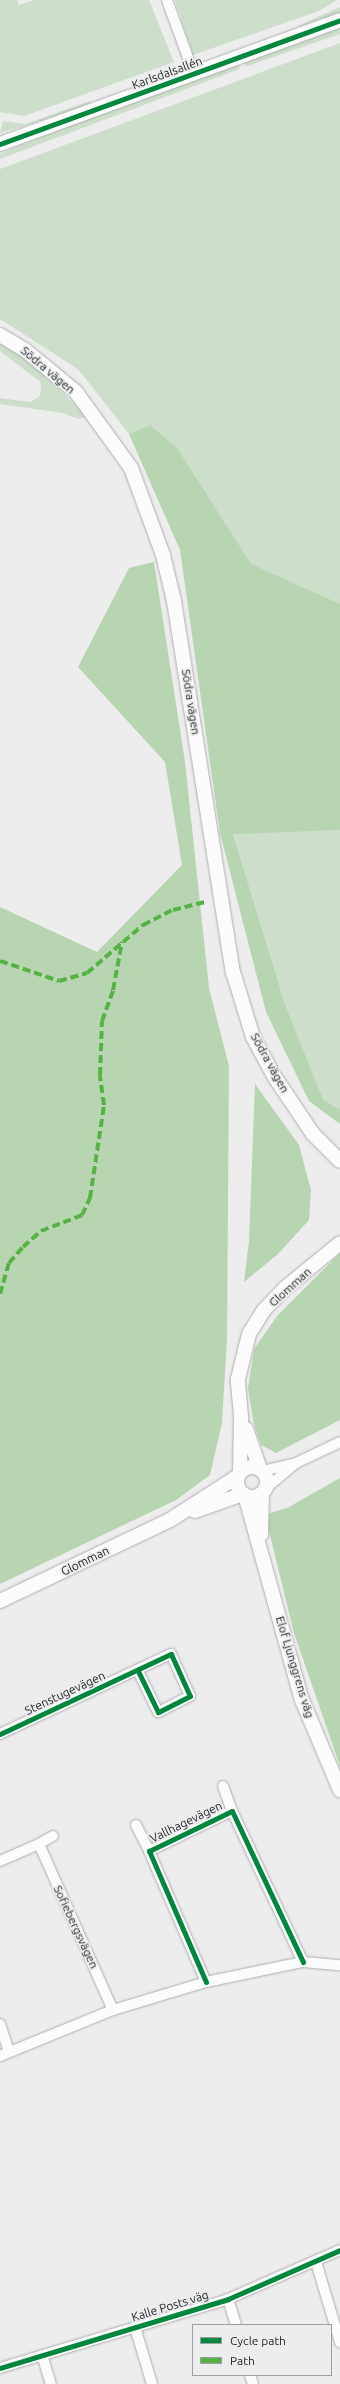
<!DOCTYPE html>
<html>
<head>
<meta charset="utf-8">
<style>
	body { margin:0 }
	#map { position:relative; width:340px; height:2384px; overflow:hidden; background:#ededee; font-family:Ubuntu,sans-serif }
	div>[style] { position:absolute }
	.green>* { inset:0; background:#cddfca }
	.forest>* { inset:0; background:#b7d5b0 }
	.roads { filter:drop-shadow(0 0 1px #aeaeaf) drop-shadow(0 0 1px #aeaeaf) }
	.street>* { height:10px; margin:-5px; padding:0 5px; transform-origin:5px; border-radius:5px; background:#fcfcfc }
	.secondary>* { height:14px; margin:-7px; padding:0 7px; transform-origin:7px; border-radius:7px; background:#fcfcfc }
	.secondary>.ring { margin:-7px; padding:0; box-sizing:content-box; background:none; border:14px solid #fcfcfc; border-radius:50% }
	.quiet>* { height:4px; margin-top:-2px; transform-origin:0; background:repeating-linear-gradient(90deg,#56b245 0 8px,transparent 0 12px) }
	.cycleway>* { height:5px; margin:-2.5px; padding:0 2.5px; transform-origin:2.5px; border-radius:2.5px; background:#00873e }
	span { translate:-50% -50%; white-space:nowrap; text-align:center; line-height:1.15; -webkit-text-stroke:3.5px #ecedef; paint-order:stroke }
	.street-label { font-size:12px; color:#262727 }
	.legend { position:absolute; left:192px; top:2324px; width:140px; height:52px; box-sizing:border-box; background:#ecedef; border:1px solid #9d9e9f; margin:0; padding:5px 7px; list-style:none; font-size:12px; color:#262727 }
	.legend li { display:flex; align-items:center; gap:8px; height:20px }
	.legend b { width:20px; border:1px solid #9d9e9f }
</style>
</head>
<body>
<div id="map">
	<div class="green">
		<i style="clip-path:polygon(0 0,17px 0,19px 5px,34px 0,149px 0,174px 62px,24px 116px,0 112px)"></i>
		<i style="clip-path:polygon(175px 0,337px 0,319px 11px,193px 55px)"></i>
		<i style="clip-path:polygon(340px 7px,340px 14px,299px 28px,300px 25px)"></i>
		<i style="clip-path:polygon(340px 27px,340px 34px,245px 67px,245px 61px)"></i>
		<i style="clip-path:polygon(340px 43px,340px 1110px,323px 1099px,285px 1004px,233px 834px,188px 545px,150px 426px,129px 434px,79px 370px,0 319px,0 169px)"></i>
		<i style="clip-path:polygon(238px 64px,240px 69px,0 159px,0 154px,82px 120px)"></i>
		<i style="clip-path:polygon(90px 101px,89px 106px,0 133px,3px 121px,25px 124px)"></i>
		<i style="clip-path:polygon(0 342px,37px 368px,88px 417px,78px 419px,63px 413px,0 404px,0 398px,30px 402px,40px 396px,41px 390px,40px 382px,0 351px)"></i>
	</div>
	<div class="forest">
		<i style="clip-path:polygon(150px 425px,177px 448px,251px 564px,340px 604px,340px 830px,233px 834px,285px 1004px,323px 1099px,340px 1110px,340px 1124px,309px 1101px,266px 1012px,220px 833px,180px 550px,129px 434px)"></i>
		<i style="clip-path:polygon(154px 562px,185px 762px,209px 988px,229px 1066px,227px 1338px,222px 1423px,210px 1475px,176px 1500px,0 1584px,0 907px,97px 952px,182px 865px,165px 762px,78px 667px,129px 568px)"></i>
		<i style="clip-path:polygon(255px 1084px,299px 1145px,311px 1190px,309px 1220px,278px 1254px,244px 1282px,249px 1241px)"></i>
		<i style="clip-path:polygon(340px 1253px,340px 1420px,276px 1453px,261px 1445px,254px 1425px,248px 1389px,254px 1349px,277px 1316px)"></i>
		<i style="clip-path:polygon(340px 1478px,340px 1766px,294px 1633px,265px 1515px,289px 1507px)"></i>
	</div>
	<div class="roads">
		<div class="street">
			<i style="left:167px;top:0;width:79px;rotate:70deg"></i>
			<i style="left:262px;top:1471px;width:35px;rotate:-13deg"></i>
			<i style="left:296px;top:1463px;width:49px;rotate:-25.5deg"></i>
			<i style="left:265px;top:1489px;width:40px;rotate:-40deg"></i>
			<i style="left:0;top:1734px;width:189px;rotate:-25.1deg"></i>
			<i style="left:171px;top:1654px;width:46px;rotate:65.7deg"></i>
			<i style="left:190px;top:1696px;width:36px;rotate:153deg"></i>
			<i style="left:158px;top:1712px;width:46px;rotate:-116deg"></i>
			<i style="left:223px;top:1786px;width:27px;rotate:70deg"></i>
			<i style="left:136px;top:1825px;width:29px;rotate:63deg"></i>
			<i style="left:39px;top:1844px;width:16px;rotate:-30deg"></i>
			<i style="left:0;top:1861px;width:43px;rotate:-23.6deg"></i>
			<i style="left:39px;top:1844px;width:182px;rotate:66deg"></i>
			<i style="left:206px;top:1982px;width:143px;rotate:-113.5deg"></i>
			<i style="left:149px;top:1851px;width:92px;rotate:-25.7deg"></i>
			<i style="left:232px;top:1811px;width:167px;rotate:64.8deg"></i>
			<i style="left:0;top:2024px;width:29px;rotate:72deg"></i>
			<i style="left:0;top:2056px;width:122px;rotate:-22.2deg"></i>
			<i style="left:113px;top:2010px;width:97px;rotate:-16.8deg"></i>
			<i style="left:206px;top:1982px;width:99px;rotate:-11.7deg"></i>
			<i style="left:303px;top:1962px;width:37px;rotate:5deg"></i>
			<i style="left:316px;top:2262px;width:84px;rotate:73.3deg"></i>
			<i style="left:228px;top:2299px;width:27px;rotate:73deg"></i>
			<i style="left:135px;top:2327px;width:59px;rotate:73.4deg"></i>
			<i style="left:42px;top:2355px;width:30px;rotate:73deg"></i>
			<i style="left:0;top:2368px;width:238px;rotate:-16.8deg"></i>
			<i style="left:228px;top:2299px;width:122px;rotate:-23.6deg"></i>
			<i style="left:250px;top:2375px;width:9px;rotate:72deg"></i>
		</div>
		<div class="secondary">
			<i style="left:0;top:144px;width:362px;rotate:-20deg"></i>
			<i style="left:0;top:335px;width:29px;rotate:31deg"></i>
			<i style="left:25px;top:350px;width:66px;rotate:39.5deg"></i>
			<i style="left:76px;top:392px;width:94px;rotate:54.1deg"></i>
			<i style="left:131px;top:468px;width:93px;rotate:69.8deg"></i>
			<i style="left:163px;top:555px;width:47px;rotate:76.6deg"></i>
			<i style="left:174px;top:601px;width:376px;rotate:81deg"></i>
			<i style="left:233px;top:972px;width:68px;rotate:72.9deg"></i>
			<i style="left:253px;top:1037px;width:44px;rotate:61.7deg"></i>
			<i style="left:274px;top:1076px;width:70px;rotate:56.1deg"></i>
			<i style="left:313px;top:1134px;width:38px;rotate:45deg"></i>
			<i style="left:246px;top:1429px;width:42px;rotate:70.7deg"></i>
			<i class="ring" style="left:237px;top:1467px;width:16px;height:16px"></i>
			<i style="left:240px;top:1473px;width:56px;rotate:-89deg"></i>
			<i style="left:241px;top:1417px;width:38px;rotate:-95deg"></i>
			<i style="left:238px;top:1379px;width:46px;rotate:-76.3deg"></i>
			<i style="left:249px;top:1334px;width:28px;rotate:-58deg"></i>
			<i style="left:264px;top:1310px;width:29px;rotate:-46deg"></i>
			<i style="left:284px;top:1289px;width:72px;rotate:-39.4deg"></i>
			<i style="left:245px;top:1495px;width:213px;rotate:74.5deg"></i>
			<i style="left:302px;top:1700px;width:98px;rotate:67.1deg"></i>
			<i style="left:195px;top:1511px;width:51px;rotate:-19.5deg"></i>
			<i style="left:261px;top:1534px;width:41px;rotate:-88.6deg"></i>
			<i style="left:0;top:1601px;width:188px;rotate:-25.5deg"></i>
			<i style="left:170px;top:1520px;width:81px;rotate:-32.9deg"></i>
		</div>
	</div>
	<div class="quiet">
		<i style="left:0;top:961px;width:62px;rotate:18.7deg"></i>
		<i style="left:59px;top:981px;width:29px;rotate:-16deg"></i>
		<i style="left:87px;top:973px;width:74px;rotate:-40.6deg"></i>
		<i style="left:143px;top:925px;width:34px;rotate:-27deg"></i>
		<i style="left:173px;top:910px;width:34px;rotate:-14deg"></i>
		<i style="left:0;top:1294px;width:32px;rotate:-74deg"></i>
		<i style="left:9px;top:1263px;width:21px;rotate:-49deg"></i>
		<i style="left:23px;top:1247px;width:24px;rotate:-42deg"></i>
		<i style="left:41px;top:1231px;width:44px;rotate:-21.3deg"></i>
		<i style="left:82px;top:1215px;width:19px;rotate:-65deg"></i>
		<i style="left:90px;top:1198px;width:94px;rotate:-81.4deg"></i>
		<i style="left:104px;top:1105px;width:30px;rotate:-98deg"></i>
		<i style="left:100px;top:1075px;width:54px;rotate:-87.9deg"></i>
		<i style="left:102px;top:1021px;width:33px;rotate:-70deg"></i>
		<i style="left:113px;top:990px;width:49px;rotate:-79.4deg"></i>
	</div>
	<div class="cycleway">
		<i style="left:0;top:144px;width:362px;rotate:-20deg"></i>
		<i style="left:0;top:1734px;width:189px;rotate:-25.1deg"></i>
		<i style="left:171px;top:1654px;width:46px;rotate:65.7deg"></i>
		<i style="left:190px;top:1696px;width:36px;rotate:153deg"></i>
		<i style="left:158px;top:1712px;width:46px;rotate:-116deg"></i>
		<i style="left:206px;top:1982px;width:143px;rotate:-113.5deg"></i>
		<i style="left:149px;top:1851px;width:92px;rotate:-25.7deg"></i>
		<i style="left:232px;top:1811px;width:167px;rotate:64.8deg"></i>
		<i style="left:0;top:2368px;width:238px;rotate:-16.8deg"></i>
		<i style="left:228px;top:2299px;width:122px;rotate:-23.6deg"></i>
	</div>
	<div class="street-label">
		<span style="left:167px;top:73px;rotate:-20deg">Karlsdalsallén</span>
		<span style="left:48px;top:370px;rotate:40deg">Södra vägen</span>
		<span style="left:191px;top:702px;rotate:81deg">Södra vägen</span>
		<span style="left:270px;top:1063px;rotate:61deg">Södra vägen</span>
		<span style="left:290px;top:1287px;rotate:-42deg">Glomman</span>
		<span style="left:85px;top:1561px;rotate:-26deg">Glomman</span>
		<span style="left:295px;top:1667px;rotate:73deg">Elof Ljunggrens väg</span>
		<span style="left:65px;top:1693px;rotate:-25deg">Stenstugevägen</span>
		<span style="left:186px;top:1822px;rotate:-26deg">Vallhagevägen</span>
		<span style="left:76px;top:1927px;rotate:65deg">Sofiebergsvägen</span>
		<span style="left:170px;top:2306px;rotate:-17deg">Kalle Posts väg</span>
	</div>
	<ul class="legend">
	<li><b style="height:5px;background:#00873e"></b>Cycle path</li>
	<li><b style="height:5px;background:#56b245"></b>Path</li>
	</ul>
</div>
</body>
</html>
